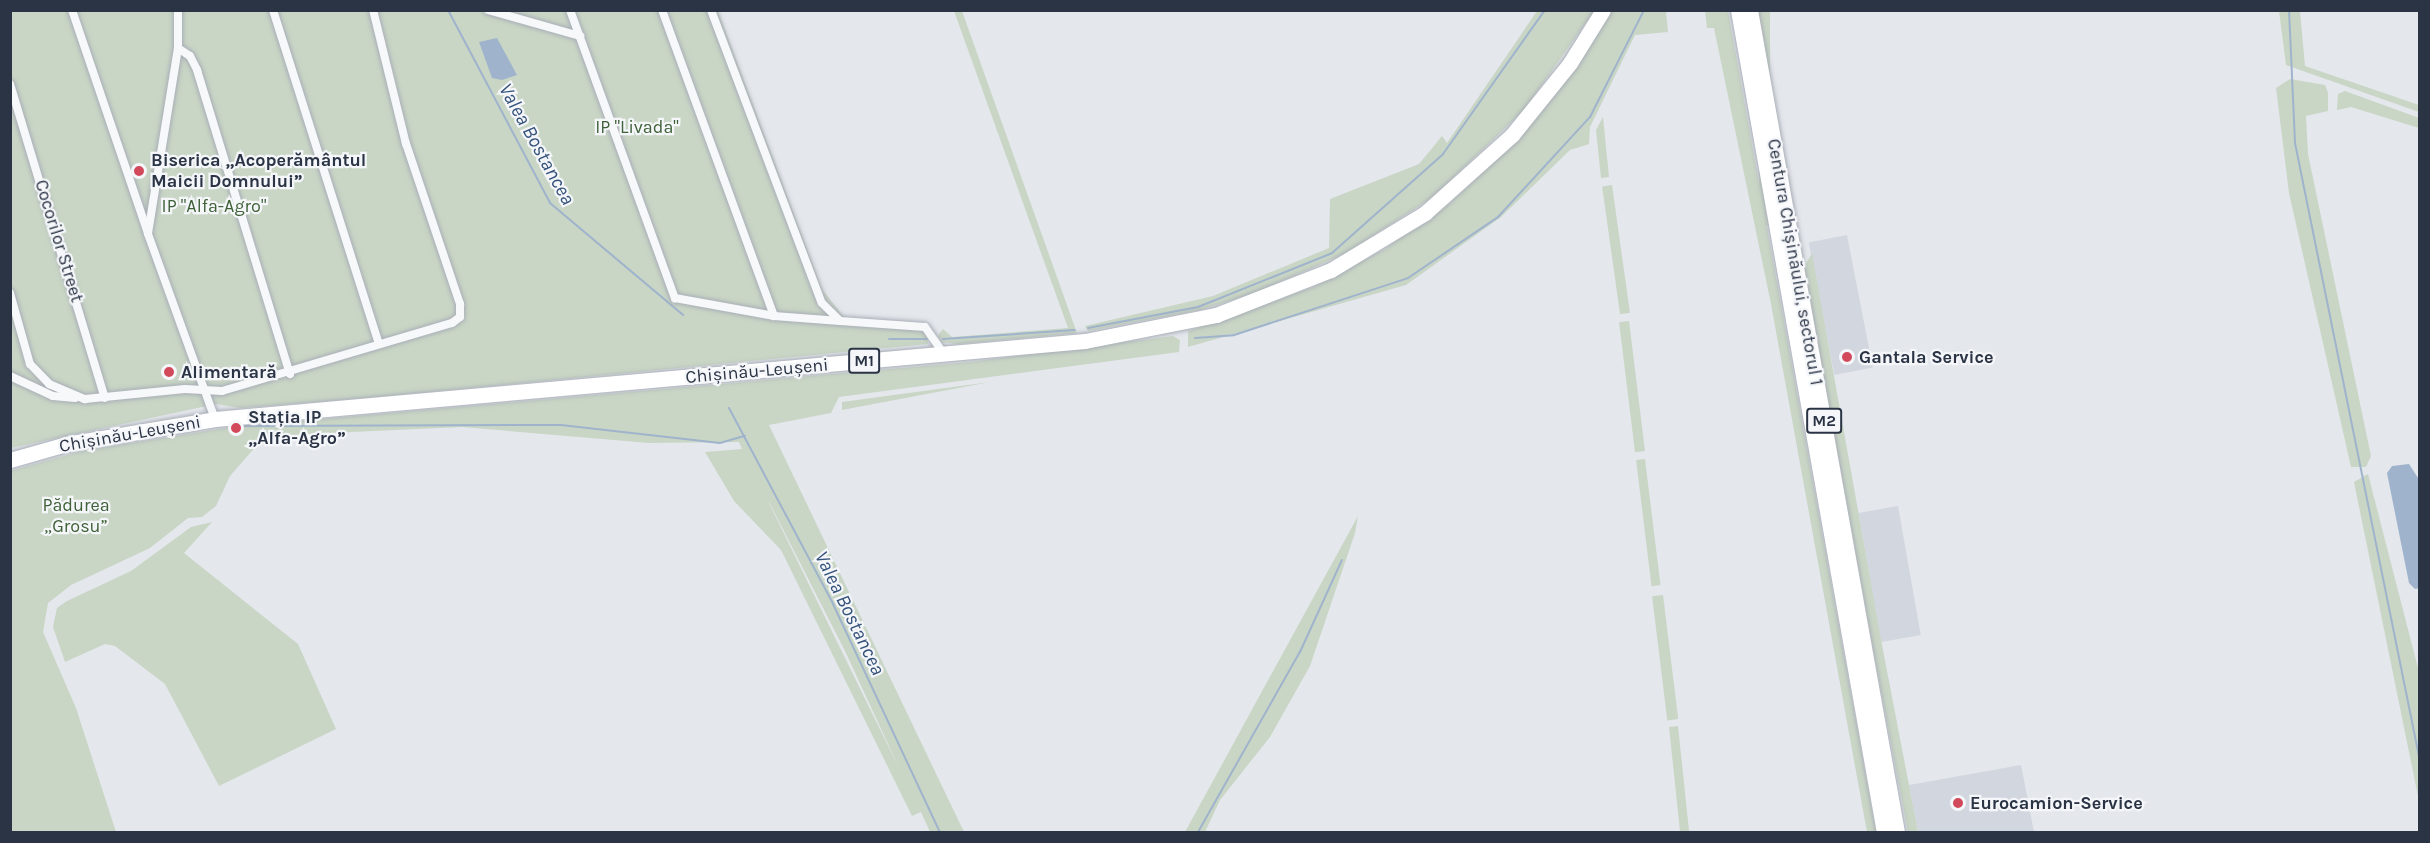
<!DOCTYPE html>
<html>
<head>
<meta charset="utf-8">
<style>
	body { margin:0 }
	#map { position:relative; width:2430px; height:843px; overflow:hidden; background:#e4e7ec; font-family:Karla,sans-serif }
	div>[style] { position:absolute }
	.built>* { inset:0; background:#d2d6de; transform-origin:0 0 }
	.green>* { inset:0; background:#c9d6c5; transform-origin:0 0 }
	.water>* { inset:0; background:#9fb4cc }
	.stream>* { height:2px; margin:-1px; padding:0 1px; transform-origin:1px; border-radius:1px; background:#9fb4cc }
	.roads { filter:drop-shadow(0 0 2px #a9aeb7) drop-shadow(0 0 2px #a9aeb7) }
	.street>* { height:8px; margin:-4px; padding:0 4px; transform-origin:4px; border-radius:4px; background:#f7f8fa }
	.highway>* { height:15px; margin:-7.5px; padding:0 7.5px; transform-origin:7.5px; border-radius:7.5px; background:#fff }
	.dots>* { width:16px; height:16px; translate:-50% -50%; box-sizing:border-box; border:3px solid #f4f6f9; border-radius:50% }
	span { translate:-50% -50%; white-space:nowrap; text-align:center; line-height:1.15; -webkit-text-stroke:4.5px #f4f6f9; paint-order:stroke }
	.shield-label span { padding:2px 4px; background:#f4f6f9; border:2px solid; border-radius:4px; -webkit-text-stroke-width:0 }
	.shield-label { font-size:16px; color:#2b3445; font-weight:700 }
	.park-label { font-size:18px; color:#3f6138 }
	.poi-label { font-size:18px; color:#2b3445; font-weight:700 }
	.left { translate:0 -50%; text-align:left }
	.street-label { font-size:18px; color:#2b3445 }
	.water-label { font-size:20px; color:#34527a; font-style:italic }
	.frame { position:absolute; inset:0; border:12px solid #2b3445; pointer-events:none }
</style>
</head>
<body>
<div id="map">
	<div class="built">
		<i style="left:1847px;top:235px;width:135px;height:39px;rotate:79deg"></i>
		<i style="left:1898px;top:506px;width:131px;height:40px;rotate:80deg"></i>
		<i style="clip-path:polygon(2021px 765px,2034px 832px,1918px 832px,1909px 785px)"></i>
	</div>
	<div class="green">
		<i style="clip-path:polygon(11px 11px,718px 11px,822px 289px,850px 325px,916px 329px,926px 333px,928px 344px,378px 397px,240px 408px,216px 404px,11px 448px)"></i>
		<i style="clip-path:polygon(954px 11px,962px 11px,1077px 333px,958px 344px,941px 342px,938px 335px,943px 329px,952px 337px,1068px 328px)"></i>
		<i style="clip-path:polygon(1537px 11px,1594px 11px,1524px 110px,1433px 197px,1346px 253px,1252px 294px,1200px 310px,1088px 331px,1085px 326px,1213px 296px,1329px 248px,1330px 199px,1419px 164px,1442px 136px,1447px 143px)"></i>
		<i style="clip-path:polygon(1612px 11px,1666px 11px,1668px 32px,1635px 35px,1590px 127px,1589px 144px,1570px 150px,1501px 217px,1406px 285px,1188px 347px,1188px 331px,1313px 287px,1385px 249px,1449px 204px,1516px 142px,1569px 77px)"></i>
		<i style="clip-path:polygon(1705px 11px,1728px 11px,1876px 832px,1867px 832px,1771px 304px,1714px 28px,1707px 28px)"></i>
		<i style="left:1759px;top:11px;width:11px;height:214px"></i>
		<i style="clip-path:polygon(2279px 11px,2300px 11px,2305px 66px,2419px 105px,2419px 112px,2286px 65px)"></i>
		<i style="clip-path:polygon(2290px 79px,2325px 85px,2328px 93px,2328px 111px,2306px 116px,2308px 154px,2371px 456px,2366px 467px,2351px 467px,2289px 193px,2276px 88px)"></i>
		<i style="clip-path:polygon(2345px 91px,2419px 118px,2419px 128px,2351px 107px,2337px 110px,2338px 94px)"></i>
		<i style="clip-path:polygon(1603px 117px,1609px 177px,1601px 178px,1596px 130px)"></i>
		<i style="left:1612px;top:185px;width:129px;height:10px;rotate:82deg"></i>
		<i style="clip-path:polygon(1812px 253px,1883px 650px,1918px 832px,1908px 832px,1874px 654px,1804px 267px)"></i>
		<i style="left:1629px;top:321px;width:131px;height:10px;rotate:83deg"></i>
		<i style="clip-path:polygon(evenodd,1173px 336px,1180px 340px,1179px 352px,839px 397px,831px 413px,769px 425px,964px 832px,930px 832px,921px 812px,912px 816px,781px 550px,734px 501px,705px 452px,742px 449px,739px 442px,649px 443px,462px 427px,307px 434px,257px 445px,230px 476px,216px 506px,202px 517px,188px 518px,150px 548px,71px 585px,48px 603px,43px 632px,76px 708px,116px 832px,11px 832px,10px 471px,82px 451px,232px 427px,970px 362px,1173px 336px,769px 502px,845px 651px,900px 770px,769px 503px,769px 502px)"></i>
		<i style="clip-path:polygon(1137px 362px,990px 382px,842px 410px,842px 402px)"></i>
		<i style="left:1645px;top:459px;width:127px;height:9px;rotate:83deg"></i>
		<i style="clip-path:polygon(2368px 474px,2419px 672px,2419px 801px,2354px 482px)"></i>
		<i style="clip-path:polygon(1358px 516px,1355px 533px,1310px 666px,1270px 737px,1220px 800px,1205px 832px,1185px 832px)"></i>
		<i style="clip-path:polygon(212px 522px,184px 553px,298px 644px,336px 729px,219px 786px,165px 684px,115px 646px,105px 644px,65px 662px,53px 627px,57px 608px,67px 601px,131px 571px,191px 527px)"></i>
		<i style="left:1663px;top:595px;width:125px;height:11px;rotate:83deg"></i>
		<i style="left:1678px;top:726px;width:107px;height:9px;rotate:84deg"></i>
	</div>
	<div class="water">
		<i style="clip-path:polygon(497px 38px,517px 75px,502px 80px,492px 78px,479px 42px)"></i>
		<i style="clip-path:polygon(2409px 464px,2420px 481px,2420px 588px,2415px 589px,2409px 583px,2387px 473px,2392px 466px)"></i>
	</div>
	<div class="stream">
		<i style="left:448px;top:10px;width:218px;rotate:62.1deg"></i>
		<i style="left:550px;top:203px;width:174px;rotate:40.1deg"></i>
		<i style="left:2289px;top:10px;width:133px;rotate:87.4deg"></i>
		<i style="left:2295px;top:143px;width:631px;rotate:78.57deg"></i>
		<i style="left:1088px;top:328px;width:112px;rotate:-10.8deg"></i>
		<i style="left:1198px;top:307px;width:144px;rotate:-21.9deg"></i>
		<i style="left:1332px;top:253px;width:149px;rotate:-41.7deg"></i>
		<i style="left:1443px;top:154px;width:176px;rotate:-54.7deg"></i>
		<i style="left:1195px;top:338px;width:39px;rotate:-4deg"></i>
		<i style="left:1234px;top:335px;width:183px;rotate:-18.1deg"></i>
		<i style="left:1408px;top:278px;width:109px;rotate:-34.1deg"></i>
		<i style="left:1498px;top:217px;width:136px;rotate:-47.4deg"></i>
		<i style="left:1590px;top:117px;width:120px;rotate:-63.2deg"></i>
		<i style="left:889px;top:339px;width:38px"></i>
		<i style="left:943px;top:339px;width:132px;rotate:-3.9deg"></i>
		<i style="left:729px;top:408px;width:222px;rotate:62deg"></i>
		<i style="left:833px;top:604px;width:252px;rotate:64.9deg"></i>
		<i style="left:243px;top:426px;width:318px;rotate:-0.2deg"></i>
		<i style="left:561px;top:425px;width:160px;rotate:6.5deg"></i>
		<i style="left:720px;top:443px;width:26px;rotate:-16deg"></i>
		<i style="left:1198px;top:832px;width:207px;rotate:-60.5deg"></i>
		<i style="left:1300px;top:652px;width:101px;rotate:-65.5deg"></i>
	</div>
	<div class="roads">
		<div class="street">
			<i style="left:72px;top:10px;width:236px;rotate:71.2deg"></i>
			<i style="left:178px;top:10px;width:38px;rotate:90deg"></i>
			<i style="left:178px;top:48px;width:188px;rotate:99.2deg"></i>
			<i style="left:148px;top:234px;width:197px;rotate:70.1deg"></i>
			<i style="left:273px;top:10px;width:350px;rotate:72.4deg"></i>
			<i style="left:488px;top:10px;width:96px;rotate:15.8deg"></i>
			<i style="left:570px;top:10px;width:307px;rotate:70deg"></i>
			<i style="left:675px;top:298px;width:101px;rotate:10.3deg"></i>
			<i style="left:662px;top:10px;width:326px;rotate:69.9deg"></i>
			<i style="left:774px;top:316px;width:66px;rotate:4.3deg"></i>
			<i style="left:711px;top:10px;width:313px;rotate:69.3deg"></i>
			<i style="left:822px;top:303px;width:25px;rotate:45deg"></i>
			<i style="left:840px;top:321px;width:85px;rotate:4deg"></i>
			<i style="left:925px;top:327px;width:33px;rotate:55deg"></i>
			<i style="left:178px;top:48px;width:14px;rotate:34deg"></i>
			<i style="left:190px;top:56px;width:16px;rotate:63deg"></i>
			<i style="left:197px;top:70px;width:318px;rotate:73deg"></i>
			<i style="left:10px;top:84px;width:328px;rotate:73.2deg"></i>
			<i style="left:10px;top:293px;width:74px;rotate:74.3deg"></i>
			<i style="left:30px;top:364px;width:28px;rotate:46deg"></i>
			<i style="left:49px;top:384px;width:39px;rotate:23deg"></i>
			<i style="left:85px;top:399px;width:100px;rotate:-5.7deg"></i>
			<i style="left:185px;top:389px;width:37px;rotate:3deg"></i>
			<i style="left:222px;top:391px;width:240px;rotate:-16.5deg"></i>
			<i style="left:452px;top:323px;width:10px;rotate:-37deg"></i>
			<i style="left:460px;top:317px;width:13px;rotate:-90deg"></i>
			<i style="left:460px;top:304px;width:169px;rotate:-108.6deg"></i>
			<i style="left:406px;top:144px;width:138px;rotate:-103.8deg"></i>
			<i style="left:10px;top:376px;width:47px;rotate:24.9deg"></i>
			<i style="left:53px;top:396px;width:22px;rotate:5deg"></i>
		</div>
		<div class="highway">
			<i style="left:1738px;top:10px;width:835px;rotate:79.93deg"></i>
			<i style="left:1750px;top:10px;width:835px;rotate:79.86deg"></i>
			<i style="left:10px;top:460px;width:58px;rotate:-15.9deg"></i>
			<i style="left:66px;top:444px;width:151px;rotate:-9.5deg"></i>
			<i style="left:215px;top:419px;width:873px;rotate:-5.12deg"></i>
			<i style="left:1085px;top:341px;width:134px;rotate:-11.2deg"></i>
			<i style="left:1216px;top:315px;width:123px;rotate:-21.4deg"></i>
			<i style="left:1331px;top:270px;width:110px;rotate:-31.2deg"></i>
			<i style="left:1425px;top:213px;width:117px;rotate:-41.9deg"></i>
			<i style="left:1512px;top:135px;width:92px;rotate:-51.1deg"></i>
			<i style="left:1570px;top:63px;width:62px;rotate:-58.1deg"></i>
		</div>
	</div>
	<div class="dots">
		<i style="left:139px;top:171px;background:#d1495b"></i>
		<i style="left:1847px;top:357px;background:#d1495b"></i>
		<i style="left:169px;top:372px;background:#d1495b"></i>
		<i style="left:236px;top:428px;background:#d1495b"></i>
		<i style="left:1958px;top:803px;background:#d1495b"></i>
	</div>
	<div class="shield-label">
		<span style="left:864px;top:361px">M1</span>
		<span style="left:1824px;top:421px">M2</span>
	</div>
	<div class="park-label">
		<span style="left:637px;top:127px">IP "Livada"</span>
		<span style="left:214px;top:206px">IP "Alfa-Agro"</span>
		<span style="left:76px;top:516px">Pădurea<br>„Grosu”</span>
	</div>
	<div class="poi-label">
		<span class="left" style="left:151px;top:171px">Biserica „Acoperământul<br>Maicii Domnului”</span>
		<span class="left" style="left:1859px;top:357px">Gantala Service</span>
		<span class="left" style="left:181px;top:372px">Alimentară</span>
		<span class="left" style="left:248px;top:428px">Stația IP<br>„Alfa-Agro”</span>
		<span class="left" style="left:1970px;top:803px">Eurocamion-Service</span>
	</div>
	<div class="street-label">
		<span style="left:59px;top:241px;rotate:73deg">Cocorilor Street</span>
		<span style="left:1795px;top:262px;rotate:80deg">Centura Chișinăului, sectorul 1</span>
		<span style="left:757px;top:371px;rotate:-5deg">Chișinău-Leușeni</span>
		<span style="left:130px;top:434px;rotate:-10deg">Chișinău-Leușeni</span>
	</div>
	<div class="water-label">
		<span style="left:537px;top:144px;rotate:61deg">Valea Bostancea</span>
		<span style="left:850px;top:613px;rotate:64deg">Valea Bostancea</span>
	</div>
	<div class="frame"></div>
</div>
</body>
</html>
